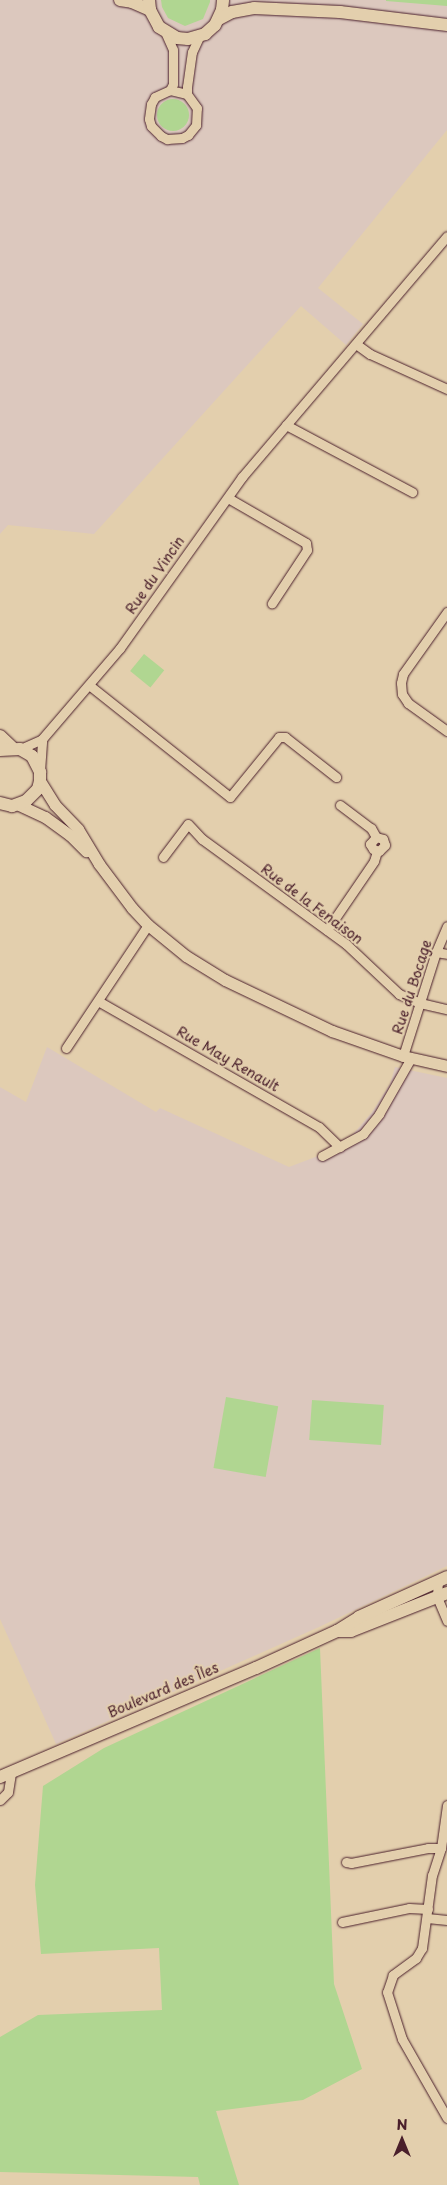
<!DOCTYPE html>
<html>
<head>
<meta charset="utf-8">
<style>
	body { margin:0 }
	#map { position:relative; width:447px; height:2185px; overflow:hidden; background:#e3cfad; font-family:"Playpen Sans",sans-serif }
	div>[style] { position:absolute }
	.built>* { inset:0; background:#dcc8be }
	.green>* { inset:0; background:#b0d691; transform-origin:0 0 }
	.round { border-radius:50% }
	.roads { filter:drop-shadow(0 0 1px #4a1f2b) drop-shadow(0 0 1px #4a1f2b) }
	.minor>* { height:9px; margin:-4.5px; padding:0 4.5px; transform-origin:4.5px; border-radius:4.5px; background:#e3cfad }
	.tertiary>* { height:11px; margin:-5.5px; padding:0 5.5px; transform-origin:5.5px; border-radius:5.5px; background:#e3cfad }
	.secondary>* { height:12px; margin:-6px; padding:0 6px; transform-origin:6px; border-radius:6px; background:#e3cfad }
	span { translate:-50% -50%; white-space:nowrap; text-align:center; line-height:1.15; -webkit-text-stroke:4px #e3cfad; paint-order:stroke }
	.street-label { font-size:14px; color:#4a1f2b }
	.north { position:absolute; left:377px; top:2115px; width:50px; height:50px; -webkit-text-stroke:4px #e3cfad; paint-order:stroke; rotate:0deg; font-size:14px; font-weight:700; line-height:20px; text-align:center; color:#4a1f2b }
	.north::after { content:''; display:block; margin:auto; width:18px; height:22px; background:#4a1f2b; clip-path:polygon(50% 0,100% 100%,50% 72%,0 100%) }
</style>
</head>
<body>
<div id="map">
	<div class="built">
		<i style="clip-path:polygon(0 0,447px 0,447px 130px,318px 288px,363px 324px,346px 345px,301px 306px,94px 534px,8px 525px,0 534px)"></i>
		<i style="clip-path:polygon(47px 1047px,156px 1112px,160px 1108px,289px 1167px,318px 1156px,349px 1139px,372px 1112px,390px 1084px,395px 1067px,447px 1078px,447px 1566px,319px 1627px,56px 1744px,0 1619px,0 1087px,26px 1102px)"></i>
	</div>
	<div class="green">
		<i style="clip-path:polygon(161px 0,210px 0,210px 2px,203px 19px,185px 26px,168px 18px,162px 7px)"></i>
		<i style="clip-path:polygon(386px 0,447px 0,447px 6px,386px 1px)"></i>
		<i class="round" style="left:157px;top:99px;width:32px;height:32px"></i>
		<i style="left:144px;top:654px;width:26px;height:22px;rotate:39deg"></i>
		<i style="left:226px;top:1397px;width:53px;height:72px;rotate:10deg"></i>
		<i style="left:312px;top:1400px;width:72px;height:40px;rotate:4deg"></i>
		<i style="clip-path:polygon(320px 1648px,334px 1984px,362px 2069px,303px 2100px,216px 2111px,239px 2185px,200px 2185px,198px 2177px,0 2172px,0 2037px,38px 2015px,162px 2010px,159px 1948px,41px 1954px,35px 1885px,43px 1786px,104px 1748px)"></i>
	</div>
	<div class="roads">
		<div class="minor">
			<i style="left:166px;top:34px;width:17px;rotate:66deg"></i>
			<i style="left:173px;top:50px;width:34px;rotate:90deg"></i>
			<i style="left:173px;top:84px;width:7px;rotate:117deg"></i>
			<i style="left:187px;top:94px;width:17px;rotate:-167deg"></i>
			<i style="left:170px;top:90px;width:17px;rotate:155deg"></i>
			<i style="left:155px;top:97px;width:8px;rotate:120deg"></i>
			<i style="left:151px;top:104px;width:15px;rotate:98deg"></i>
			<i style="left:149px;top:119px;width:7px;rotate:74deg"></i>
			<i style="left:151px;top:126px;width:14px;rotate:45deg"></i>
			<i style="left:161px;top:136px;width:7px;rotate:27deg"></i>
			<i style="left:167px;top:139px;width:15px;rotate:-4deg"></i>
			<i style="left:182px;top:138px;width:7px;rotate:-27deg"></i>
			<i style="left:188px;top:135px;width:13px;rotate:-51deg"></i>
			<i style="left:196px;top:125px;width:17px;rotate:-87deg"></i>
			<i style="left:197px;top:108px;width:17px;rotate:-126deg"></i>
			<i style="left:187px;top:94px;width:7px;rotate:-90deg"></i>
			<i style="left:187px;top:87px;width:35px;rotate:-82deg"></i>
			<i style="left:192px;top:52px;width:17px;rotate:-65deg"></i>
			<i style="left:356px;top:344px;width:17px;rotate:36deg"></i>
			<i style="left:370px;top:354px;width:85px;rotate:24.4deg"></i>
			<i style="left:286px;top:425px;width:143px;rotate:28deg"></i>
			<i style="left:228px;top:498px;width:90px;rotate:30deg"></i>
			<i style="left:306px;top:543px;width:7px;rotate:82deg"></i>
			<i style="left:307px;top:550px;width:64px;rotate:123.4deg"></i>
			<i style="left:447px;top:612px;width:76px;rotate:125.4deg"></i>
			<i style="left:403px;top:674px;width:9px;rotate:103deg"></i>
			<i style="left:401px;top:683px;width:11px;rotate:85deg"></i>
			<i style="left:402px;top:694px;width:11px;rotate:56deg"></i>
			<i style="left:408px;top:703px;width:48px;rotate:35.7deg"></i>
			<i style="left:89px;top:685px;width:180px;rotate:38.5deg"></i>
			<i style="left:230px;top:797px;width:77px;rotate:-50.8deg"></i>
			<i style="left:279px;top:737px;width:6px"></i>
			<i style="left:285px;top:737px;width:65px;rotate:38.1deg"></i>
			<i style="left:20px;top:749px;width:24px;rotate:-24deg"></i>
			<i style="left:42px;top:739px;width:120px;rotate:-49.4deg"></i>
			<i style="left:120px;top:648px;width:210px;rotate:-54.5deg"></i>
			<i style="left:242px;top:477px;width:316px;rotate:-49.6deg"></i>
			<i style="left:40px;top:771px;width:32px;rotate:-86deg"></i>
			<i style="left:340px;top:805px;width:39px;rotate:37deg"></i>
			<i style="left:371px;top:828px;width:10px;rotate:61deg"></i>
			<i style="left:376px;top:837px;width:7px;rotate:16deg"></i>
			<i style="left:383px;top:839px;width:6px;rotate:72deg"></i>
			<i style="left:385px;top:845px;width:8px;rotate:135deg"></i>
			<i style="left:379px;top:851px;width:6px;rotate:-162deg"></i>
			<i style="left:373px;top:849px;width:6px;rotate:-121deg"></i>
			<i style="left:370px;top:844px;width:9px;rotate:-49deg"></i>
			<i style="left:163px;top:857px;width:41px;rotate:-52.9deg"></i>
			<i style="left:188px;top:824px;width:21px;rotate:47deg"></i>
			<i style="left:202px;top:839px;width:178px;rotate:36.1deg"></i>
			<i style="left:346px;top:944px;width:73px;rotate:43.3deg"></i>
			<i style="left:399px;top:994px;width:23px;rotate:23deg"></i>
			<i style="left:420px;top:1003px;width:28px;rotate:13deg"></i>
			<i style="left:327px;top:930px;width:83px;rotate:-55.7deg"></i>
			<i style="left:374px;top:861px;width:10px;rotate:-73deg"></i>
			<i style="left:436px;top:952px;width:11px;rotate:10deg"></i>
			<i style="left:98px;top:1001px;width:254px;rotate:29.7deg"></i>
			<i style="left:319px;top:1127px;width:29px;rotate:44deg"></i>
			<i style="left:66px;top:1048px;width:148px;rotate:-56.3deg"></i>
			<i style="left:403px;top:1056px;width:109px;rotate:-72.4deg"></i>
			<i style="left:436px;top:952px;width:28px;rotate:-67deg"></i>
			<i style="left:322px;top:1156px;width:47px;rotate:-28.2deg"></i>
			<i style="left:363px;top:1134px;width:26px;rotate:-51deg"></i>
			<i style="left:379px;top:1114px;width:64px;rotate:-60.3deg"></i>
			<i style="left:438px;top:1581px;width:16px;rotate:94deg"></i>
			<i style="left:437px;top:1597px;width:26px;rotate:67deg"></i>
			<i style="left:0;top:1800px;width:11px;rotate:-45deg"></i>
			<i style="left:8px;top:1792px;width:20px;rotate:-81deg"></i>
			<i style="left:447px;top:1805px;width:43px;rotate:97.9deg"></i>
			<i style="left:441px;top:1848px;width:28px;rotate:108deg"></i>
			<i style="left:432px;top:1875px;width:74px;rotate:97.8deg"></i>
			<i style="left:422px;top:1948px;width:12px;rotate:121deg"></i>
			<i style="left:416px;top:1958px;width:29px;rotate:144deg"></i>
			<i style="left:393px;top:1975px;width:18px;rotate:109deg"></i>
			<i style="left:387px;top:1992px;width:49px;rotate:72.3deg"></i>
			<i style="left:402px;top:2039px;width:91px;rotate:60.3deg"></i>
			<i style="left:346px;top:1862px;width:5px;rotate:11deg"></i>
			<i style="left:351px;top:1863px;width:78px;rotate:-11deg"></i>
			<i style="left:428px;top:1848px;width:13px"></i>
			<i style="left:427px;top:1918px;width:20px;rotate:6deg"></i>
			<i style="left:342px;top:1922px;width:68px;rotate:-11.8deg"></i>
			<i style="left:409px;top:1908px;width:19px;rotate:3deg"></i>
		</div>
		<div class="tertiary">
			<i style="left:40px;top:781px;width:28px;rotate:58deg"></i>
			<i style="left:55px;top:805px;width:33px;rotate:46deg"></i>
			<i style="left:78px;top:829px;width:41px;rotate:59deg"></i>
			<i style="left:99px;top:864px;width:55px;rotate:53.1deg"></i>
			<i style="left:132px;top:908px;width:23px;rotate:47deg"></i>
			<i style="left:148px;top:925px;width:49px;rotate:39.2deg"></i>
			<i style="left:186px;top:956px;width:46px;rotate:31.6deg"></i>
			<i style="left:225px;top:980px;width:119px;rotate:25.5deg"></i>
			<i style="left:332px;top:1031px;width:75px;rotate:19.4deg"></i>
			<i style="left:403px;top:1056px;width:45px;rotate:12.8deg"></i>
			<i style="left:19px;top:805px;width:29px;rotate:25deg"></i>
			<i style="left:45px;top:817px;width:31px;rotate:36deg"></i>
			<i style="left:70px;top:835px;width:23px;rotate:45deg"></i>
		</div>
		<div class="secondary">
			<i style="left:120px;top:0;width:12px;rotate:9deg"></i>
			<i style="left:132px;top:2px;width:20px;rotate:24deg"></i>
			<i style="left:149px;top:0;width:10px;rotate:84deg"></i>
			<i style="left:150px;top:10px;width:19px;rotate:62deg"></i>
			<i style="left:159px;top:27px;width:21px;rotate:31deg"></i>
			<i style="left:177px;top:38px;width:11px;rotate:5deg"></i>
			<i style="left:188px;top:39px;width:18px;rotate:-16deg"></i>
			<i style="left:205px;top:34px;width:13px;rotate:-42deg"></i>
			<i style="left:215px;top:25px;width:17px;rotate:-65deg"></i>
			<i style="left:222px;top:10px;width:10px;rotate:-84deg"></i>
			<i style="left:219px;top:19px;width:15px;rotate:-28deg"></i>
			<i style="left:232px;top:12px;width:22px;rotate:-10deg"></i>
			<i style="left:254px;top:8px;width:86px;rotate:2.7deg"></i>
			<i style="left:340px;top:12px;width:108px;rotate:6.9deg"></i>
			<i style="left:0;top:736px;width:18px;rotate:43deg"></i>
			<i style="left:0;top:750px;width:20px;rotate:-3deg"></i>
			<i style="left:20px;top:749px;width:14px;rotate:30deg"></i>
			<i style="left:32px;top:756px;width:18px;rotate:63deg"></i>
			<i style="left:40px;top:772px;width:9px;rotate:90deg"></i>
			<i style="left:40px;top:781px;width:8px;rotate:104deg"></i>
			<i style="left:38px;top:789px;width:17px;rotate:135deg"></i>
			<i style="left:26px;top:801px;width:15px;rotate:160deg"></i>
			<i style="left:12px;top:806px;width:12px;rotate:-166deg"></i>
			<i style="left:337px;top:1631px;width:14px"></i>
			<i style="left:351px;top:1631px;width:103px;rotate:-21.6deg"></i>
			<i style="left:0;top:1777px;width:278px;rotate:-23.1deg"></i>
			<i style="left:256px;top:1668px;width:89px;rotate:-24.6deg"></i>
			<i style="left:337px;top:1631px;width:26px;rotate:-32deg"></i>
			<i style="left:359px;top:1617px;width:97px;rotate:-24.4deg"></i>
		</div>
	</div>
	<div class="street-label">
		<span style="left:155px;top:575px;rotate:-55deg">Rue du Vincin</span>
		<span style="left:312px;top:904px;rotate:37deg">Rue de la Fenaison</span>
		<span style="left:412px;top:987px;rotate:-72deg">Rue du Bocage</span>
		<span style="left:228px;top:1059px;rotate:30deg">Rue May Renault</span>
		<span style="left:163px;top:1690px;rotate:-23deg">Boulevard des Îles</span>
	</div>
	<div class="north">N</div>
</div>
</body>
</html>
